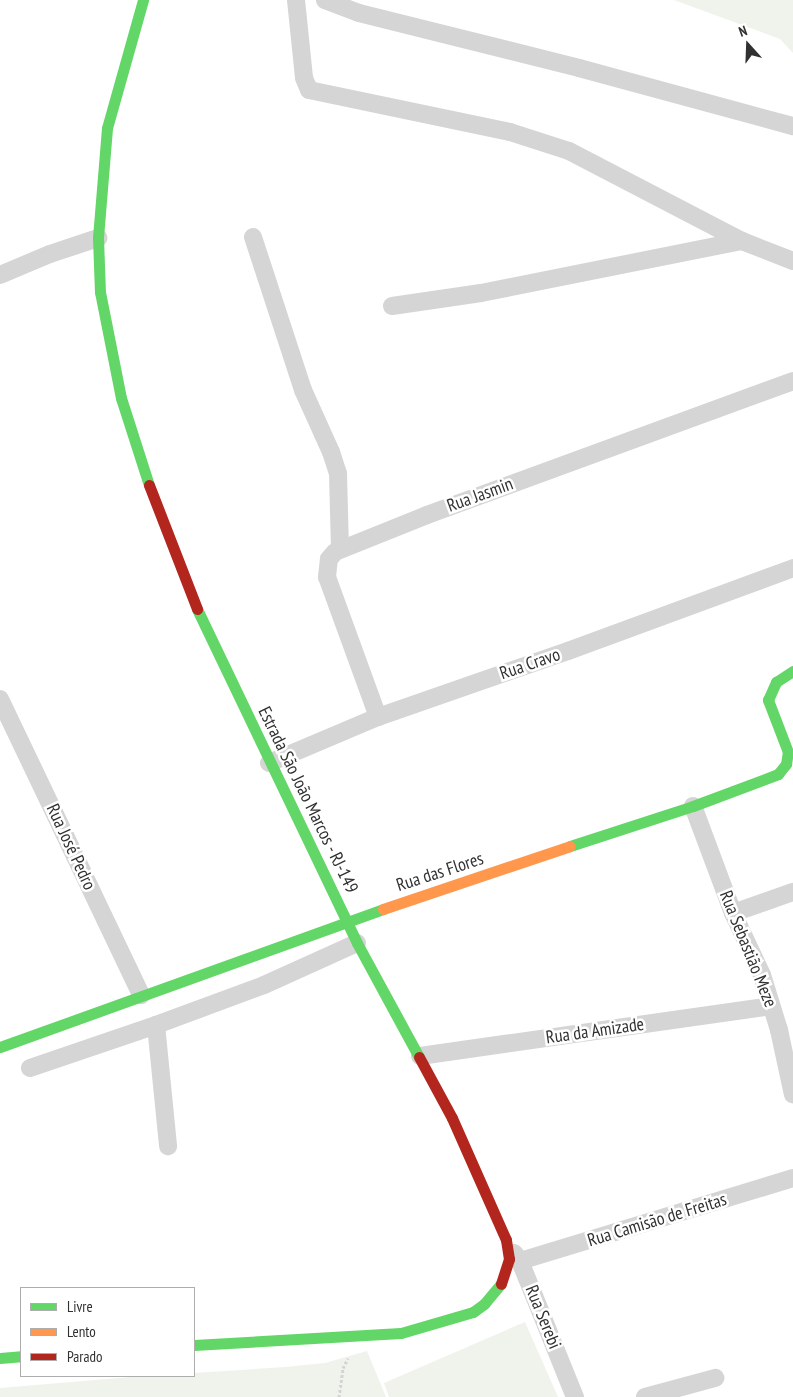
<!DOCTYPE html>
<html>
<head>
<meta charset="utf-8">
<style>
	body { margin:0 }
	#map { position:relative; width:793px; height:1397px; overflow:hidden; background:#fff; font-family:"PT Sans Narrow",sans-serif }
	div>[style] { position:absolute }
	.green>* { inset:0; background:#eff3ec }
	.path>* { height:3px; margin-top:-1.5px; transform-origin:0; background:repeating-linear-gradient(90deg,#d4d4d4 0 2.5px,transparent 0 5px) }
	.street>* { height:18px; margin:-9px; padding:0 9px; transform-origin:9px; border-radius:9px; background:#d5d5d5 }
	.fast>* { height:11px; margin:-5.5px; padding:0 5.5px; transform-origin:5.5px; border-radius:5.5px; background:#63d668 }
	.slow>* { height:11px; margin:-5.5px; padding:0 5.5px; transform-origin:5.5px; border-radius:5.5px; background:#ff974d }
	.jam>* { height:11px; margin:-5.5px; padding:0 5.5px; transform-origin:5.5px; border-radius:5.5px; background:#b3261e }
	span { translate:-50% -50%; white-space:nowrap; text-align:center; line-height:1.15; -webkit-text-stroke:5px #fff; paint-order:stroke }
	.street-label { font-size:18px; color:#313131 }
	.legend { position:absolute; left:20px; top:1287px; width:175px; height:90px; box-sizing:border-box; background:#fff; border:1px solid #adadad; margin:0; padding:6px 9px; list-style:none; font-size:15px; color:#313131 }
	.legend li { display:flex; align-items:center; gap:10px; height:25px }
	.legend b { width:25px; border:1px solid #adadad }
	.north { position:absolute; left:723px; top:20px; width:50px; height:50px; -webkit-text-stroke:4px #fff; paint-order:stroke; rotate:340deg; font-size:14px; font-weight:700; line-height:20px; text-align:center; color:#313131 }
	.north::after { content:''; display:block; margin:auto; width:18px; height:22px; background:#313131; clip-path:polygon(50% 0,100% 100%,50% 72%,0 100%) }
</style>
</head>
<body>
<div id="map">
	<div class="green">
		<i style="clip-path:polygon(674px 0,793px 0,793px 53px,780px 39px)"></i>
		<i style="clip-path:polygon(525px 1322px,558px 1397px,389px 1397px,384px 1383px)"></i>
		<i style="clip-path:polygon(367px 1351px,386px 1397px,0 1397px,0 1388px,143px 1376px,194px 1376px,194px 1373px,285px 1367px,325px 1363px)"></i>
	</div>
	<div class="path">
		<i style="left:339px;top:1397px;width:29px;rotate:-82deg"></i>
		<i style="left:343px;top:1368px;width:11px;rotate:-63deg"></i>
	</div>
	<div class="street">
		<i style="left:296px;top:0;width:78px;rotate:84.1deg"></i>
		<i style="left:304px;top:78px;width:13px;rotate:67deg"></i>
		<i style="left:309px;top:90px;width:205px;rotate:11.8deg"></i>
		<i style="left:510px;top:132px;width:62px;rotate:17.9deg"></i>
		<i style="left:569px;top:151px;width:195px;rotate:27.5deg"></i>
		<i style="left:325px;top:0;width:36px;rotate:21deg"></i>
		<i style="left:359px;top:13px;width:227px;rotate:14deg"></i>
		<i style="left:579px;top:68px;width:222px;rotate:15.2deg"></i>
		<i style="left:253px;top:237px;width:161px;rotate:71.9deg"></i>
		<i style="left:303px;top:390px;width:68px;rotate:65.7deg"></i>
		<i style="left:331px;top:452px;width:22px;rotate:72deg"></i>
		<i style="left:338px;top:473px;width:76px;rotate:88.5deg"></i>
		<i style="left:0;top:275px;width:54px;rotate:-22.8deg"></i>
		<i style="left:50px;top:254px;width:51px;rotate:-18.4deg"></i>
		<i style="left:392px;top:306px;width:90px;rotate:-8.3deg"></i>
		<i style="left:481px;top:293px;width:266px;rotate:-11.3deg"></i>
		<i style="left:742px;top:241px;width:55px;rotate:21.4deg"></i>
		<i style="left:0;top:699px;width:328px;rotate:64.5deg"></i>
		<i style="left:378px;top:717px;width:149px;rotate:-110deg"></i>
		<i style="left:327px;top:577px;width:18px;rotate:-84deg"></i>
		<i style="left:329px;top:559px;width:9px;rotate:-49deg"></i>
		<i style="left:335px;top:552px;width:99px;rotate:-21.9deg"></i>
		<i style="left:427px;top:515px;width:390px;rotate:-20.1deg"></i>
		<i style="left:269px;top:763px;width:118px;rotate:-22.9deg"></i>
		<i style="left:378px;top:717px;width:201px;rotate:-19.2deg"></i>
		<i style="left:568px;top:651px;width:240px;rotate:-20.2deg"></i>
		<i style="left:693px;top:806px;width:114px;rotate:69.5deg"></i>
		<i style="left:733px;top:913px;width:68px;rotate:64.9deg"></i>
		<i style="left:762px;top:975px;width:58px;rotate:72.8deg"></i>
		<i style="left:779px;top:1030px;width:66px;rotate:77.8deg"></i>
		<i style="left:733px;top:913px;width:64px;rotate:-19.3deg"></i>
		<i style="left:156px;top:1025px;width:122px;rotate:84.3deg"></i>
		<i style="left:420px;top:1056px;width:355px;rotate:-8.1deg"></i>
		<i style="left:30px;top:1068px;width:133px;rotate:-18.8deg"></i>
		<i style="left:156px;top:1025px;width:115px;rotate:-20.3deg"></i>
		<i style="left:264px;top:985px;width:102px;rotate:-24.3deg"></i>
		<i style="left:514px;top:1253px;width:10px;rotate:53deg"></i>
		<i style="left:520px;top:1261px;width:147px;rotate:68deg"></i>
		<i style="left:520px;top:1261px;width:285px;rotate:-16.9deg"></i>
		<i style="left:645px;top:1397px;width:73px;rotate:-15.2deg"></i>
	</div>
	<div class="fast">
		<i style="left:143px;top:0;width:133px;rotate:105.7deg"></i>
		<i style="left:107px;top:128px;width:110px;rotate:94.7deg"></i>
		<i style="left:98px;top:238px;width:54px;rotate:87.9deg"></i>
		<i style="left:100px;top:292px;width:108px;rotate:78.8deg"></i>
		<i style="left:121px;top:398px;width:91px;rotate:72.2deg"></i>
		<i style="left:197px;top:609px;width:370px;rotate:64.4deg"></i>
		<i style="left:357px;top:943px;width:130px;rotate:61.5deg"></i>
		<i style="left:570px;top:846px;width:129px;rotate:-18deg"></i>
		<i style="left:693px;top:806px;width:91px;rotate:-20.6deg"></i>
		<i style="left:778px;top:774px;width:13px;rotate:-51deg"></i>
		<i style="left:786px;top:764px;width:12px;rotate:-81deg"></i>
		<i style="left:788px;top:752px;width:56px;rotate:-111deg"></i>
		<i style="left:768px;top:700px;width:20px;rotate:-66deg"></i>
		<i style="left:776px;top:682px;width:20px;rotate:-33deg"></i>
		<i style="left:0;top:1047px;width:407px;rotate:-19.8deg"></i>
		<i style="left:194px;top:1345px;width:207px;rotate:-3.3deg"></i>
		<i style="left:401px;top:1333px;width:75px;rotate:-16.3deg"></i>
		<i style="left:473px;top:1312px;width:14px;rotate:-36deg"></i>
		<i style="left:484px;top:1304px;width:26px;rotate:-50deg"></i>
		<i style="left:0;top:1358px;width:21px;rotate:-5deg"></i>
	</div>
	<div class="slow">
		<i style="left:383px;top:909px;width:197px;rotate:-18.6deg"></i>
	</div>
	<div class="jam">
		<i style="left:149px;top:485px;width:133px;rotate:68.8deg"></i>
		<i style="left:419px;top:1057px;width:69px;rotate:61.6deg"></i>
		<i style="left:452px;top:1118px;width:133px;rotate:66.1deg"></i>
		<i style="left:506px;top:1240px;width:19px;rotate:81deg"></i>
		<i style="left:509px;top:1259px;width:26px;rotate:108deg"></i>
	</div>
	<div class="street-label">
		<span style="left:480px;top:495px;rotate:-20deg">Rua Jasmin</span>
		<span style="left:530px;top:664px;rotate:-19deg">Rua Cravo</span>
		<span style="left:308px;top:800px;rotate:64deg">Estrada São João Marcos - RJ-149</span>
		<span style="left:71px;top:847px;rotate:65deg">Rua José Pedro</span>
		<span style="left:440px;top:872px;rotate:-18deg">Rua das Flores</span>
		<span style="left:748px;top:949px;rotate:68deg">Rua Sebastião Meze</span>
		<span style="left:595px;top:1031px;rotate:-8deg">Rua da Amizade</span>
		<span style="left:657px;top:1220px;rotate:-17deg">Rua Camisão de Freitas</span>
		<span style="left:543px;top:1317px;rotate:68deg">Rua Serebi</span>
	</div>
	<ul class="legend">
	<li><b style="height:6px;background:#63d668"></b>Livre</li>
	<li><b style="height:6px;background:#ff974d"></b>Lento</li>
	<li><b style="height:6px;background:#b3261e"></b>Parado</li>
	</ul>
	<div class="north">N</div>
</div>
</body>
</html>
